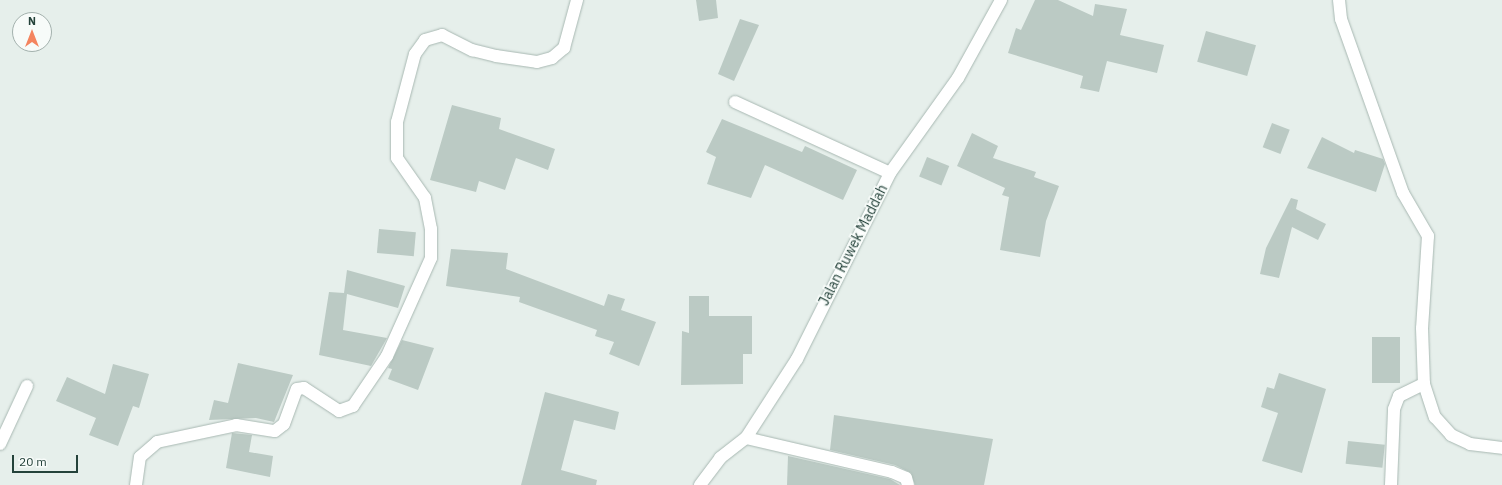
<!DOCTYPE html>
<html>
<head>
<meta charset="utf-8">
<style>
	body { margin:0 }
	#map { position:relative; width:1502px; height:485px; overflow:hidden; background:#e6efeb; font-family:"IBM Plex Sans",sans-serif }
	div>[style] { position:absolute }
	.building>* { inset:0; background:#bbcac4; transform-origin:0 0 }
	.roads { filter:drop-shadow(0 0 1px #a8b8b2) drop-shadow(0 0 1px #a8b8b2) }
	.minor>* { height:12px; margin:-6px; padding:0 6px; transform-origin:6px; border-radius:6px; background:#fff }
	span { translate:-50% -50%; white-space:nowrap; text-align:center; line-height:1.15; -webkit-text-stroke:3.5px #f7fbf9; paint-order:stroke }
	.street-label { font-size:14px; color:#24423a }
	.north { position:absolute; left:12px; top:12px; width:40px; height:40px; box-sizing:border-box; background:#f7fbf9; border:1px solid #a3b1ad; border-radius:50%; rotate:0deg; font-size:11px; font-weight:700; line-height:16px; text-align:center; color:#24423a }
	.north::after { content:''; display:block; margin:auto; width:14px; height:18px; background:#f4845f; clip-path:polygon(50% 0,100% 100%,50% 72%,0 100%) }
	.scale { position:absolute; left:12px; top:455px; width:66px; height:18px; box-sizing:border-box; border:2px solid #24423a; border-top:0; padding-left:5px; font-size:12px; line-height:14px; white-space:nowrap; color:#24423a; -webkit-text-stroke:3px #f7fbf9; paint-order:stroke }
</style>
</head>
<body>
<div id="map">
	<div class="building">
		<i style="clip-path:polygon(696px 0,716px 0,718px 18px,699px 21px)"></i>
		<i style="clip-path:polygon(1035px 0,1058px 0,1093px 16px,1095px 4px,1127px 9px,1120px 35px,1164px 45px,1157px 73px,1107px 61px,1099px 92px,1080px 88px,1083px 76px,1008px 53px,1016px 28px,1021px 30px)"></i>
		<i style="clip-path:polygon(740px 19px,759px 25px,734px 81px,718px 74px)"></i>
		<i style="left:1206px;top:31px;width:52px;height:32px;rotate:16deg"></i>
		<i style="clip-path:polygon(452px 105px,501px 118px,499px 129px,555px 149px,548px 170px,516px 158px,505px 190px,479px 181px,476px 192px,430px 180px)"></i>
		<i style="clip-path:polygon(722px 119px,802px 152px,805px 146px,857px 170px,843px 200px,765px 165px,751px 198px,707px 184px,716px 157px,706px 152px)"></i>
		<i style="left:1272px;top:123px;width:19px;height:26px;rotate:21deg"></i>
		<i style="clip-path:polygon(972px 133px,998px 146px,993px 158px,1036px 172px,1034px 177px,1059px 186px,1046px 221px,1040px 257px,1000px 250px,1009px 197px,1002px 195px,1005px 188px,957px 166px)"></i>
		<i style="clip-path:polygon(1322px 137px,1354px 153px,1355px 150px,1383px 159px,1385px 164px,1376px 192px,1307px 168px)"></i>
		<i style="left:927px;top:157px;width:24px;height:21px;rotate:22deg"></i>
		<i style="clip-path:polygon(1291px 198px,1298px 200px,1296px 209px,1326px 224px,1318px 240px,1292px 227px,1279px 278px,1260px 274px,1266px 248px)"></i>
		<i style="left:379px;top:229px;width:37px;height:24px;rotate:5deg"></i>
		<i style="clip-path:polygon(451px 249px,508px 253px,506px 269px,604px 306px,608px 294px,625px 299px,621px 310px,656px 322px,639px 366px,609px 354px,614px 342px,595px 336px,597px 330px,519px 302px,520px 297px,446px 286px)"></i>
		<i style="clip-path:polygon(347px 270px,405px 286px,398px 308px,347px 294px,343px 330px,387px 338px,371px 366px,319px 355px,329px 292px,344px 293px)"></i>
		<i style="clip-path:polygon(689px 296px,709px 296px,709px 316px,752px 316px,752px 354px,743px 354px,743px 384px,681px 385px,682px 331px,689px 333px)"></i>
		<i style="left:1372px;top:337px;width:28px;height:46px"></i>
		<i style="clip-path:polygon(402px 340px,434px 348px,418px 390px,388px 379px,392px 369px,388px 368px)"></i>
		<i style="clip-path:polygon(238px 363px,293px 375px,274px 422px,256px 418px,209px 420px,214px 400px,228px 403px)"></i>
		<i style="clip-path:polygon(113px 364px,149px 374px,139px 408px,133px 406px,118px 446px,89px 435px,96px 418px,56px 401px,67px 377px,105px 394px)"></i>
		<i style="clip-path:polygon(1279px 373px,1326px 389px,1302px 473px,1262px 461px,1278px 413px,1261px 407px,1267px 387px,1274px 389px)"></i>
		<i style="clip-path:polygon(545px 392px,619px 412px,615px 430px,574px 420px,561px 470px,597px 480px,596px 485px,521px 485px)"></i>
		<i style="clip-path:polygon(834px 415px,993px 439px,984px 485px,915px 485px,911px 473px,895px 465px,830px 450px)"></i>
		<i style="clip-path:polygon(232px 433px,252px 435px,249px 452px,273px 456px,270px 477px,226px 468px)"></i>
		<i style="left:1348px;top:441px;width:37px;height:23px;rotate:6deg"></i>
		<i style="clip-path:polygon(788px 456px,890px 479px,900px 485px,787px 485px)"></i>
	</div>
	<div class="roads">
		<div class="minor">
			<i style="left:1339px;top:0;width:19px;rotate:84deg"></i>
			<i style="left:1341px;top:19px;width:185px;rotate:70.4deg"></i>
			<i style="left:1403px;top:193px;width:50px;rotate:59.8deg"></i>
			<i style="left:1428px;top:236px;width:92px;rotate:93.7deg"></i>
			<i style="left:1422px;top:328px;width:56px;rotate:88deg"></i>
			<i style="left:1424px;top:384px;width:35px;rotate:72deg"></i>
			<i style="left:1435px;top:417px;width:24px;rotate:48deg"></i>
			<i style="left:1451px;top:435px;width:21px;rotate:25deg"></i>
			<i style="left:1470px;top:444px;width:32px;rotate:7deg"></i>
			<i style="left:735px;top:102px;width:170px;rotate:24.6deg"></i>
			<i style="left:746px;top:438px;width:150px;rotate:13.1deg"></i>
			<i style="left:892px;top:472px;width:15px;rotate:23deg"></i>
			<i style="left:906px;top:478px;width:7px;rotate:74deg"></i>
			<i style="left:0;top:444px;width:64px;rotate:-65deg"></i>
			<i style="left:136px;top:485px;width:28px;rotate:-82deg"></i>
			<i style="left:140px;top:457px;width:23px;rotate:-41deg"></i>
			<i style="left:157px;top:442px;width:81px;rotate:-12.1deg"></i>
			<i style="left:236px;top:425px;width:39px;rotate:9deg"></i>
			<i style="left:275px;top:431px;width:11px;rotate:-38deg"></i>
			<i style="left:284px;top:424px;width:37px;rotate:-70deg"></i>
			<i style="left:297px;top:389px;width:7px;rotate:-8deg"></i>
			<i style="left:304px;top:388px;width:42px;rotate:33.3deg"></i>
			<i style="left:339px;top:411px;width:15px;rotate:-20deg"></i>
			<i style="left:353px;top:406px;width:60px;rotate:-55.8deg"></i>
			<i style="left:387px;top:356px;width:107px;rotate:-65.8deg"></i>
			<i style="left:431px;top:258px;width:29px;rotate:-90deg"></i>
			<i style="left:431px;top:229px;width:32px;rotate:-101deg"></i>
			<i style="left:425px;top:198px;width:49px;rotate:-125deg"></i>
			<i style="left:397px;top:158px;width:36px;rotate:-90deg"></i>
			<i style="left:397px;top:122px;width:70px;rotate:-75.2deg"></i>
			<i style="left:415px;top:54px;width:17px;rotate:-54deg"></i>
			<i style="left:425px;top:40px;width:18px;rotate:-16deg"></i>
			<i style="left:442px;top:35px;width:34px;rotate:27deg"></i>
			<i style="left:472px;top:50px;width:25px;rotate:14deg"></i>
			<i style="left:496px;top:56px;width:41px;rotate:8.3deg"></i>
			<i style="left:537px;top:62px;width:16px;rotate:-15deg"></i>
			<i style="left:552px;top:58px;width:16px;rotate:-40deg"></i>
			<i style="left:564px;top:48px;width:50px;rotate:-74.8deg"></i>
			<i style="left:700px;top:485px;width:34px;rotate:-53deg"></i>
			<i style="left:720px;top:458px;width:33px;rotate:-38deg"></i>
			<i style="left:746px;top:438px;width:94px;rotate:-57.2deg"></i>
			<i style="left:797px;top:359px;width:208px;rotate:-63.4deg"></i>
			<i style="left:890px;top:173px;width:117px;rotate:-54.4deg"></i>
			<i style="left:958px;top:78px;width:89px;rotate:-61.1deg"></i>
			<i style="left:1391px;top:485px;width:76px;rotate:-87.7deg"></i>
			<i style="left:1394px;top:409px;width:14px;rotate:-69deg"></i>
			<i style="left:1399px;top:396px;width:28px;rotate:-26deg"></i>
		</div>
	</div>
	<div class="street-label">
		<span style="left:853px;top:245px;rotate:-63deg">Jalan Ruwek Maddah</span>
	</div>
	<div class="north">N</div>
	<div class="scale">20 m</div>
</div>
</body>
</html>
